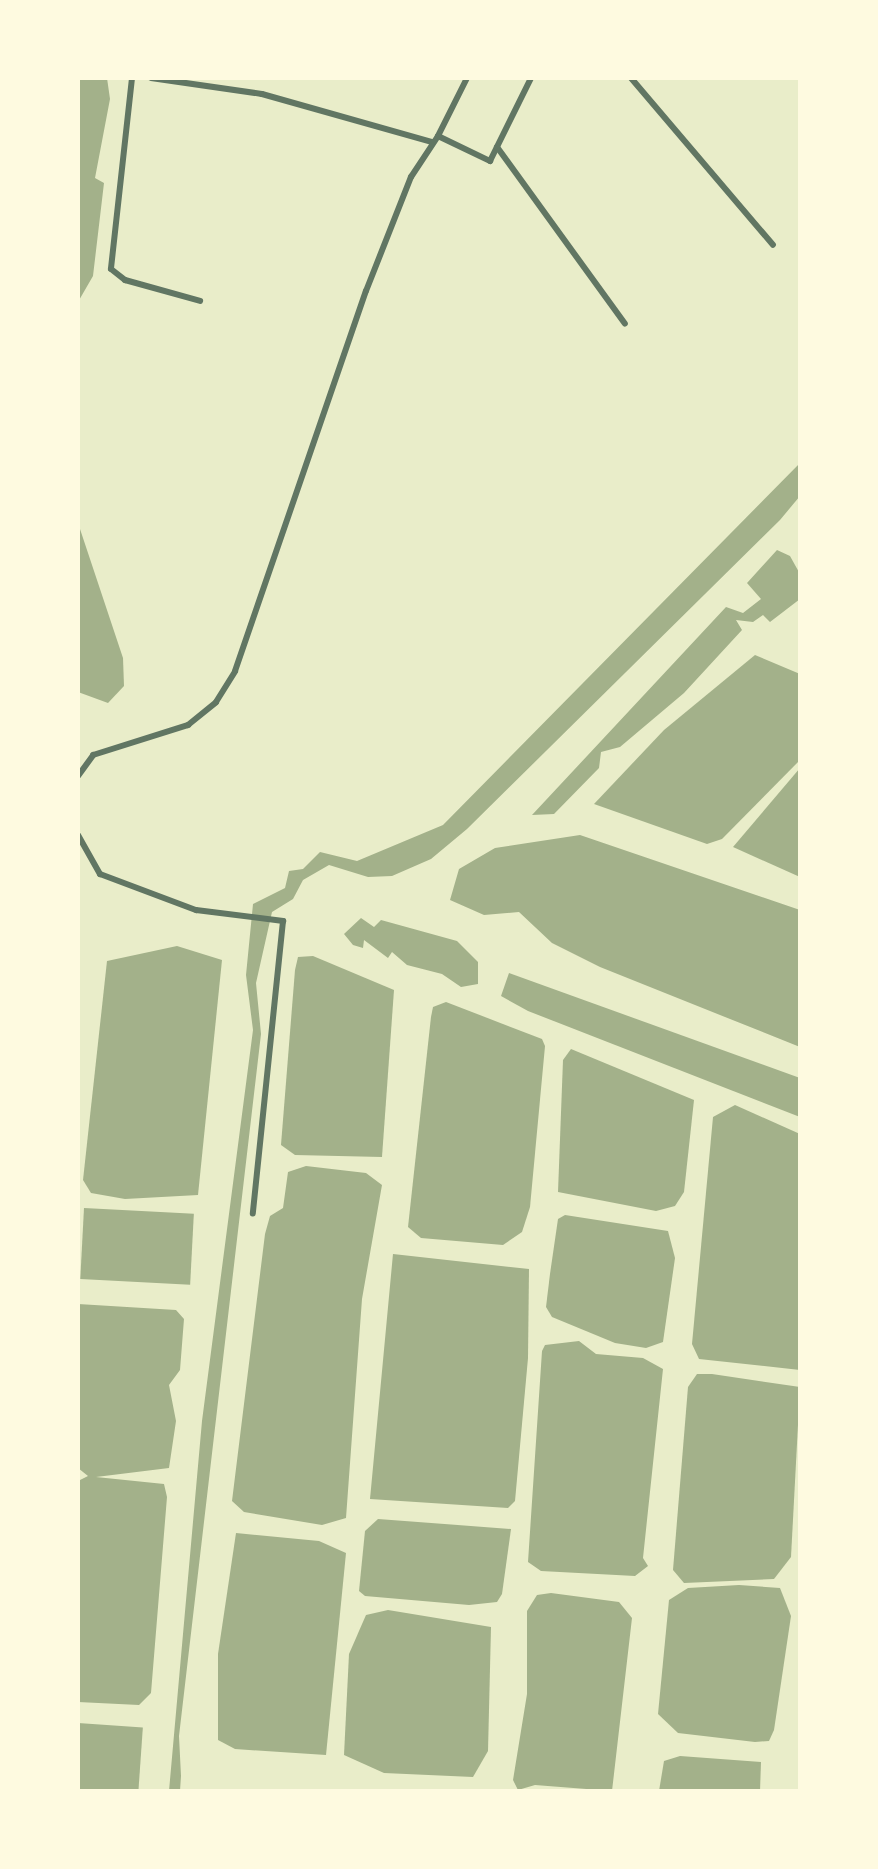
<!DOCTYPE html>
<html>
<head>
<meta charset="utf-8">
<style>
	body { margin:0 }
	#map { position:relative; width:878px; height:1869px; overflow:hidden; background:#e9edc9; font-family:"IBM Plex Serif",serif }
	div>[style] { position:absolute }
	.water>* { inset:0; background:#a3b18a; transform-origin:0 0 }
	.minor>* { height:6px; margin:-3px; padding:0 3px; transform-origin:3px; border-radius:3px; background:#617663 }
	span { translate:-50% -50%; white-space:nowrap; text-align:center; line-height:1.15; -webkit-text-stroke:8px #fefae0; paint-order:stroke }
	.frame { position:absolute; inset:0; border:80px solid #fefae0; pointer-events:none }
</style>
</head>
<body>
<div id="map">
	<div class="water">
		<i style="clip-path:polygon(78px 78px,107px 78px,110px 99px,95px 178px,104px 183px,93px 276px,78px 302px)"></i>
		<i style="clip-path:polygon(800px 463px,800px 496px,780px 520px,467px 829px,431px 859px,392px 876px,368px 877px,329px 865px,303px 880px,293px 899px,272px 912px,256px 983px,261px 1034px,179px 1736px,181px 1776px,180px 1791px,169px 1791px,202px 1421px,253px 1030px,246px 975px,253px 904px,285px 888px,289px 871px,303px 869px,320px 852px,357px 861px,443px 825px)"></i>
		<i style="clip-path:polygon(78px 523px,123px 658px,124px 686px,108px 703px,78px 692px)"></i>
		<i style="clip-path:polygon(777px 550px,790px 556px,800px 574px,800px 599px,770px 622px,763px 615px,753px 622px,736px 620px,742px 630px,684px 693px,620px 747px,601px 752px,599px 768px,554px 814px,532px 815px,726px 607px,743px 613px,761px 599px,747px 583px)"></i>
		<i style="clip-path:polygon(755px 655px,800px 674px,800px 760px,722px 839px,707px 844px,594px 804px,664px 730px)"></i>
		<i style="clip-path:polygon(800px 768px,800px 877px,733px 847px)"></i>
		<i style="clip-path:polygon(580px 835px,800px 910px,800px 1047px,600px 967px,552px 943px,519px 912px,484px 915px,450px 900px,459px 869px,495px 848px)"></i>
		<i style="clip-path:polygon(361px 918px,374px 927px,381px 920px,457px 941px,478px 962px,478px 984px,461px 987px,442px 974px,407px 965px,392px 952px,388px 958px,364px 940px,363px 948px,353px 945px,344px 934px)"></i>
		<i style="clip-path:polygon(177px 946px,222px 960px,198px 1195px,125px 1199px,91px 1193px,83px 1180px,107px 961px)"></i>
		<i style="clip-path:polygon(313px 956px,394px 990px,382px 1157px,295px 1155px,281px 1145px,295px 970px,298px 957px)"></i>
		<i style="clip-path:polygon(509px 973px,800px 1078px,800px 1117px,528px 1011px,501px 996px)"></i>
		<i style="clip-path:polygon(446px 1002px,542px 1039px,545px 1046px,530px 1207px,522px 1232px,503px 1245px,421px 1238px,408px 1227px,431px 1017px,433px 1007px)"></i>
		<i style="clip-path:polygon(571px 1049px,694px 1100px,684px 1192px,675px 1206px,656px 1211px,558px 1192px,563px 1060px)"></i>
		<i style="clip-path:polygon(735px 1105px,800px 1134px,800px 1370px,699px 1359px,692px 1344px,713px 1117px)"></i>
		<i style="clip-path:polygon(306px 1166px,366px 1173px,382px 1185px,362px 1299px,346px 1518px,322px 1525px,244px 1512px,232px 1501px,265px 1234px,270px 1216px,283px 1208px,288px 1172px)"></i>
		<i style="left:84px;top:1208px;width:110px;height:71px;rotate:3deg"></i>
		<i style="clip-path:polygon(565px 1215px,668px 1231px,675px 1258px,663px 1342px,646px 1348px,615px 1343px,552px 1317px,546px 1307px,550px 1274px,558px 1219px)"></i>
		<i style="clip-path:polygon(393px 1254px,529px 1269px,528px 1358px,515px 1501px,508px 1508px,370px 1499px)"></i>
		<i style="clip-path:polygon(78px 1304px,176px 1310px,184px 1319px,180px 1370px,169px 1385px,176px 1421px,169px 1468px,96px 1477px,164px 1484px,167px 1497px,151px 1693px,139px 1705px,78px 1702px,78px 1481px,88px 1476px,78px 1468px)"></i>
		<i style="clip-path:polygon(579px 1341px,596px 1354px,643px 1358px,663px 1369px,643px 1558px,648px 1566px,635px 1576px,541px 1571px,528px 1562px,542px 1351px,545px 1345px)"></i>
		<i style="clip-path:polygon(712px 1374px,800px 1387px,791px 1557px,774px 1579px,684px 1583px,673px 1570px,688px 1387px,697px 1374px)"></i>
		<i style="clip-path:polygon(378px 1519px,511px 1529px,502px 1594px,497px 1602px,469px 1605px,365px 1596px,359px 1591px,365px 1531px)"></i>
		<i style="clip-path:polygon(236px 1533px,319px 1541px,346px 1553px,326px 1755px,235px 1749px,218px 1740px,218px 1654px)"></i>
		<i style="clip-path:polygon(739px 1585px,780px 1588px,791px 1616px,774px 1730px,769px 1741px,755px 1742px,678px 1733px,658px 1714px,669px 1600px,688px 1588px)"></i>
		<i style="clip-path:polygon(551px 1593px,619px 1602px,632px 1618px,612px 1791px,535px 1785px,518px 1790px,513px 1780px,527px 1694px,527px 1611px,537px 1595px)"></i>
		<i style="clip-path:polygon(388px 1610px,491px 1627px,488px 1751px,473px 1777px,384px 1773px,344px 1755px,349px 1654px,366px 1615px)"></i>
		<i style="left:78px;top:1723px;width:65px;height:68px;rotate:4deg"></i>
		<i style="clip-path:polygon(680px 1756px,761px 1762px,760px 1791px,659px 1791px,664px 1761px)"></i>
	</div>
	<div class="minor">
		<i style="left:132px;top:78px;width:192px;rotate:96.3deg"></i>
		<i style="left:111px;top:269px;width:18px;rotate:38deg"></i>
		<i style="left:125px;top:280px;width:78px;rotate:15.6deg"></i>
		<i style="left:151px;top:78px;width:112px;rotate:8.2deg"></i>
		<i style="left:262px;top:94px;width:177px;rotate:15.8deg"></i>
		<i style="left:467px;top:78px;width:65px;rotate:116.6deg"></i>
		<i style="left:438px;top:136px;width:58px;rotate:25.7deg"></i>
		<i style="left:490px;top:161px;width:93px;rotate:-63.7deg"></i>
		<i style="left:631px;top:78px;width:219px;rotate:49.6deg"></i>
		<i style="left:497px;top:147px;width:218px;rotate:54.1deg"></i>
		<i style="left:78px;top:776px;width:26px;rotate:-54deg"></i>
		<i style="left:93px;top:755px;width:100px;rotate:-17.5deg"></i>
		<i style="left:188px;top:725px;width:36px;rotate:-39deg"></i>
		<i style="left:216px;top:702px;width:36px;rotate:-58deg"></i>
		<i style="left:235px;top:671px;width:402px;rotate:-71deg"></i>
		<i style="left:366px;top:291px;width:123px;rotate:-68.5deg"></i>
		<i style="left:411px;top:177px;width:49px;rotate:-56.6deg"></i>
		<i style="left:78px;top:835px;width:45px;rotate:60.6deg"></i>
		<i style="left:100px;top:874px;width:103px;rotate:20.6deg"></i>
		<i style="left:196px;top:910px;width:88px;rotate:7.2deg"></i>
		<i style="left:283px;top:921px;width:294px;rotate:95.9deg"></i>
	</div>
	<div class="frame"></div>
</div>
</body>
</html>
